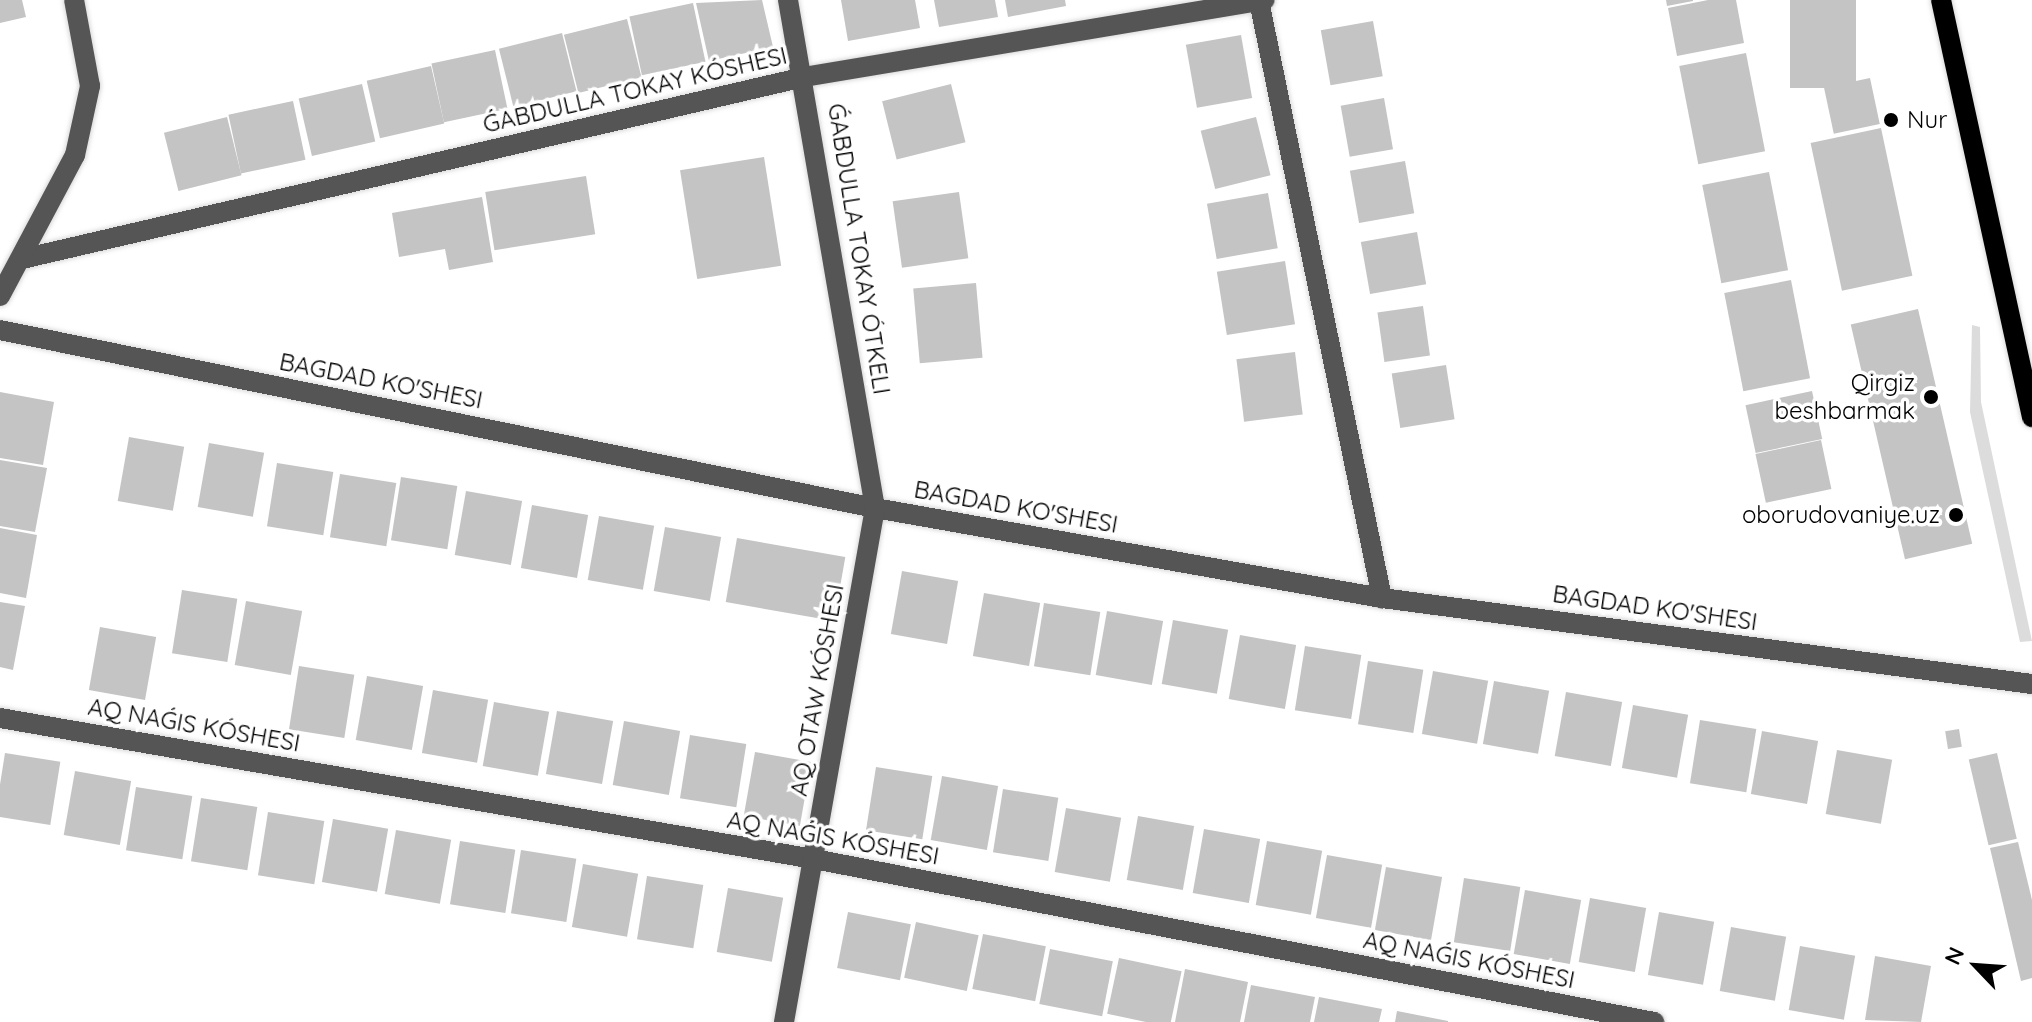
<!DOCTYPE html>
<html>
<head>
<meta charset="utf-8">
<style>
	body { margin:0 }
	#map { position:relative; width:2032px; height:1022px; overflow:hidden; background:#fff; font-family:Quicksand,sans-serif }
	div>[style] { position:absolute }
	.green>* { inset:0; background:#dcdcdc }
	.building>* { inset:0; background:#c4c4c4; transform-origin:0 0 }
	.roads { filter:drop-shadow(0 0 2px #dbdbdb) drop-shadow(0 0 2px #dbdbdb) }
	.minor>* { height:20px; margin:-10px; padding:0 10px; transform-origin:10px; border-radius:10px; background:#555 }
	.major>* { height:20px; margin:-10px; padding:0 10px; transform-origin:10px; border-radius:10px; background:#000 }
	.dots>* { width:22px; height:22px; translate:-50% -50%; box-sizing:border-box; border:4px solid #fff; border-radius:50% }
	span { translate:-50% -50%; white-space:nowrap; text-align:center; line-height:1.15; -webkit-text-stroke:7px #fff; paint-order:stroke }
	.street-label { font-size:24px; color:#000 }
	.poi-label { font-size:24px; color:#000 }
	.left { translate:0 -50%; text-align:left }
	.right { translate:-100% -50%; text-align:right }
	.north { position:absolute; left:1936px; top:926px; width:80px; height:80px; -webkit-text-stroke:6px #fff; paint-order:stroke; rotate:295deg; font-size:22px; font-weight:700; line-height:32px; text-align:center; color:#000 }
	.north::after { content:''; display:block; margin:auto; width:28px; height:36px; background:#000; clip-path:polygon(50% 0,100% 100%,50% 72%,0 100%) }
</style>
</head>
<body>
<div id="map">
	<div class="green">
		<i style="clip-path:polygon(1972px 325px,1980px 327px,1981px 402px,2032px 641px,2020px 642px,1970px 412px)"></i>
	</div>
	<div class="building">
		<i style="clip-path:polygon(0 0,22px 0,26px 17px,0 23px)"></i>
		<i style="clip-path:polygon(762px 0,773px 47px,709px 61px,696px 3px)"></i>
		<i style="clip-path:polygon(841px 0,915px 0,920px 28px,848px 41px)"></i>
		<i style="clip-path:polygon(934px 0,995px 0,998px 17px,939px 27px)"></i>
		<i style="clip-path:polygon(1005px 0,1065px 0,1066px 6px,1008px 17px)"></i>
		<i style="clip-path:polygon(1666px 0,1693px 0,1693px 1px,1667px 6px)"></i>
		<i style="clip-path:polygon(1708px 0,1736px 0,1744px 43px,1677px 56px,1668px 8px)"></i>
		<i style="left:1790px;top:0;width:66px;height:88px"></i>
		<i style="left:693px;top:3px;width:60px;height:65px;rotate:78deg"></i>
		<i style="left:627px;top:19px;width:60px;height:65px;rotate:76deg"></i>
		<i style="left:1373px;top:21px;width:56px;height:53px;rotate:80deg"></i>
		<i style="left:562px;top:33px;width:60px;height:65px;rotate:76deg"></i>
		<i style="left:1241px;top:35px;width:64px;height:56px;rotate:80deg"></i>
		<i style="left:495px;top:50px;width:60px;height:65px;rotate:78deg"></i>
		<i style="left:1746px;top:53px;width:100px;height:68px;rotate:79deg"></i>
		<i style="left:431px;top:66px;width:59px;height:66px;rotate:77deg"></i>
		<i style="left:1870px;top:78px;width:47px;height:47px;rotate:78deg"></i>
		<i style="left:362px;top:84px;width:59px;height:65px;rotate:77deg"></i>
		<i style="left:951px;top:84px;width:60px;height:71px;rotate:76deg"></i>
		<i style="left:1384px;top:98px;width:52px;height:44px;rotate:80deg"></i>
		<i style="left:293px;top:101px;width:60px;height:66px;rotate:78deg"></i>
		<i style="left:227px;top:117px;width:60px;height:65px;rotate:76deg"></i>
		<i style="left:1256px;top:117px;width:60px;height:57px;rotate:76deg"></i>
		<i style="left:1881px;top:128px;width:151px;height:72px;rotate:78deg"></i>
		<i style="left:764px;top:157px;width:110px;height:85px;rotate:81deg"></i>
		<i style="left:1405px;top:161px;width:53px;height:56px;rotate:80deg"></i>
		<i style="left:1769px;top:172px;width:100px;height:68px;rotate:79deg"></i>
		<i style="left:586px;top:176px;width:59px;height:102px;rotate:81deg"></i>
		<i style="left:959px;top:192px;width:67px;height:67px;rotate:82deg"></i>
		<i style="left:1268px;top:193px;width:56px;height:62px;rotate:80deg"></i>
		<i style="clip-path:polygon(482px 197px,493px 262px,449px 270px,445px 249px,399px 257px,392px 213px)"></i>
		<i style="left:1417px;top:232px;width:53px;height:57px;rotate:80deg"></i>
		<i style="left:1285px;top:261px;width:64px;height:69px;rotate:81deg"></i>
		<i style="left:1791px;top:280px;width:100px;height:68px;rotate:79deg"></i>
		<i style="left:976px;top:283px;width:75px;height:63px;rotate:85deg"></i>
		<i style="left:1423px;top:306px;width:50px;height:46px;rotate:82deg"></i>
		<i style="left:1918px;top:309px;width:241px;height:69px;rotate:77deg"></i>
		<i style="left:1295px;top:352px;width:63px;height:59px;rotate:83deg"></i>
		<i style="left:1446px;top:365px;width:55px;height:55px;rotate:81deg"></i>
		<i style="left:1812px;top:391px;width:49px;height:68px;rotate:78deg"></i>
		<i style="clip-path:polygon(0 392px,54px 402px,43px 465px,0 458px)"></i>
		<i style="left:129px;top:437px;width:56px;height:65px;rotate:10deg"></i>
		<i style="left:1821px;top:440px;width:50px;height:67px;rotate:78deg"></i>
		<i style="left:209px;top:443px;width:56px;height:65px;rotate:10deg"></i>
		<i style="clip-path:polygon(0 460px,47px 468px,35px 532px,0 526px)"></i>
		<i style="left:277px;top:463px;width:57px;height:64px;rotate:9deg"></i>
		<i style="left:340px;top:474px;width:57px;height:64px;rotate:9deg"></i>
		<i style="left:401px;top:477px;width:57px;height:64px;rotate:9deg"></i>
		<i style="left:466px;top:491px;width:57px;height:65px;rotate:10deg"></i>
		<i style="left:532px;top:505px;width:57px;height:64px;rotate:10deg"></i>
		<i style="left:599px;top:516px;width:56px;height:65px;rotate:10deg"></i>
		<i style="left:665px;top:527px;width:57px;height:65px;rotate:10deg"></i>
		<i style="clip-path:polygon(0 528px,37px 535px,26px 598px,0 593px)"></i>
		<i style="left:737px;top:538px;width:110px;height:65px;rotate:10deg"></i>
		<i style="left:902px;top:571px;width:57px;height:64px;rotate:10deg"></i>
		<i style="left:182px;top:590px;width:56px;height:64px;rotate:9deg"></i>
		<i style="left:984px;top:593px;width:57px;height:64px;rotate:10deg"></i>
		<i style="left:246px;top:601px;width:57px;height:65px;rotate:10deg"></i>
		<i style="clip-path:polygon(0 602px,25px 606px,13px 670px,0 667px)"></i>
		<i style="left:1044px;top:603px;width:57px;height:64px;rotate:9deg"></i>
		<i style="left:1107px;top:611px;width:57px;height:65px;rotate:10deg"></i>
		<i style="left:1173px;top:620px;width:56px;height:65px;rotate:10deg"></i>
		<i style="left:100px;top:627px;width:57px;height:64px;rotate:10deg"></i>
		<i style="left:1240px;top:635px;width:57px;height:65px;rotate:10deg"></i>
		<i style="left:1305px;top:646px;width:57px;height:65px;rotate:9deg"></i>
		<i style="left:1368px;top:661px;width:56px;height:64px;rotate:9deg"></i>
		<i style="left:299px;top:666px;width:56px;height:64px;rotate:9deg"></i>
		<i style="left:1433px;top:671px;width:56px;height:64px;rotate:10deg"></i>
		<i style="left:367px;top:676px;width:57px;height:65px;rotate:10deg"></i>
		<i style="left:1494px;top:681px;width:56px;height:64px;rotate:10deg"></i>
		<i style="left:433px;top:690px;width:56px;height:64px;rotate:10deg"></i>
		<i style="left:1566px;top:692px;width:57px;height:65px;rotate:10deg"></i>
		<i style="left:494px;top:702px;width:56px;height:65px;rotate:10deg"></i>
		<i style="left:1633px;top:705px;width:56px;height:64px;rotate:10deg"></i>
		<i style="left:557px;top:711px;width:57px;height:64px;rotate:10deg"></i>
		<i style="left:1700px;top:720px;width:57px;height:64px;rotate:9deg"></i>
		<i style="left:624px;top:721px;width:57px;height:65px;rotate:10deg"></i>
		<i style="left:1959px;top:729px;width:18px;height:14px;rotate:81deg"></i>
		<i style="left:1762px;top:731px;width:57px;height:64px;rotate:10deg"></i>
		<i style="left:690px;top:735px;width:57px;height:64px;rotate:9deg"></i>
		<i style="left:1837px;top:750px;width:56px;height:65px;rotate:10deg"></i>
		<i style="left:755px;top:752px;width:57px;height:65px;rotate:10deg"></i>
		<i style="left:5px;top:753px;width:56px;height:64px;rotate:9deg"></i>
		<i style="left:1997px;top:753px;width:88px;height:29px;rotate:77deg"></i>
		<i style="left:876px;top:767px;width:57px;height:64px;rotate:9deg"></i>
		<i style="left:75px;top:771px;width:57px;height:65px;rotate:10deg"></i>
		<i style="left:942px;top:776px;width:57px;height:65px;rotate:10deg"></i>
		<i style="left:136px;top:787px;width:57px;height:64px;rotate:9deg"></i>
		<i style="left:1003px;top:789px;width:56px;height:64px;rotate:9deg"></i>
		<i style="left:201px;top:798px;width:57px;height:64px;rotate:9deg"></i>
		<i style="left:1066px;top:808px;width:56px;height:65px;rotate:10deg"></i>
		<i style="left:268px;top:812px;width:57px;height:64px;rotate:9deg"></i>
		<i style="left:1138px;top:816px;width:57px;height:65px;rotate:10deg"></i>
		<i style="left:333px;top:819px;width:56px;height:64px;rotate:10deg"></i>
		<i style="left:1204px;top:829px;width:57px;height:65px;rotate:10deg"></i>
		<i style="left:396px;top:830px;width:56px;height:65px;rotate:10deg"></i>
		<i style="left:460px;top:841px;width:56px;height:64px;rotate:9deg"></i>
		<i style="left:1267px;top:841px;width:56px;height:65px;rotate:10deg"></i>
		<i style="clip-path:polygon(2018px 842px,2032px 900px,2032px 978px,2021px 981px,1990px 848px)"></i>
		<i style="left:521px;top:850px;width:56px;height:64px;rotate:9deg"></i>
		<i style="left:1327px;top:855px;width:56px;height:64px;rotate:10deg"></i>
		<i style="left:583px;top:864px;width:56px;height:64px;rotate:10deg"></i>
		<i style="left:1386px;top:867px;width:57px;height:64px;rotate:10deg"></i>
		<i style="left:647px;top:876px;width:57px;height:64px;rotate:9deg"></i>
		<i style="left:1464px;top:878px;width:57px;height:65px;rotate:9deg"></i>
		<i style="left:728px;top:888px;width:56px;height:65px;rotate:10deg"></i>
		<i style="left:1525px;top:890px;width:57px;height:65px;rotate:10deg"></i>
		<i style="left:1590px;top:898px;width:57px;height:65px;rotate:10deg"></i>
		<i style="left:848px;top:912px;width:64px;height:57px;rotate:11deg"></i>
		<i style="left:1659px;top:912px;width:56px;height:64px;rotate:10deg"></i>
		<i style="left:916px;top:922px;width:64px;height:57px;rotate:12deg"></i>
		<i style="left:1731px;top:927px;width:56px;height:65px;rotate:10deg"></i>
		<i style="left:983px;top:934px;width:64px;height:56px;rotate:11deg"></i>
		<i style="left:1800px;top:946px;width:56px;height:65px;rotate:10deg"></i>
		<i style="left:1050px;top:949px;width:64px;height:56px;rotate:11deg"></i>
		<i style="clip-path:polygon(1875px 956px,1931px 966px,1921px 1022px,1865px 1020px)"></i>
		<i style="left:1119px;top:958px;width:64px;height:57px;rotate:12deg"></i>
		<i style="clip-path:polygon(1185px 969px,1248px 982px,1240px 1022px,1175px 1022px)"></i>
		<i style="clip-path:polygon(1251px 985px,1315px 997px,1310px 1022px,1244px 1022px)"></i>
		<i style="clip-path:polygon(1319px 997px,1382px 1009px,1379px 1022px,1314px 1022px)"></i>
		<i style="clip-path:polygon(1397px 1011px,1448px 1021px,1448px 1022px,1395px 1022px)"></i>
	</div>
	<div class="roads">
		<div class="minor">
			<i style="left:1259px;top:1px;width:610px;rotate:78.36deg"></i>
			<i style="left:22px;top:259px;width:803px;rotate:-13.1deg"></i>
			<i style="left:804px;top:77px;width:467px;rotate:-9.5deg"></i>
			<i style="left:0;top:296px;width:160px;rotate:-62deg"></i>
			<i style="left:75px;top:155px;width:71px;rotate:-77.7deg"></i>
			<i style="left:90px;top:86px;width:87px;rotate:-100.5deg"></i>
			<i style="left:0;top:330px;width:893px;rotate:11.5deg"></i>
			<i style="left:875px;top:508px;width:515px;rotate:10.07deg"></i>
			<i style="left:1382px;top:598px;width:656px;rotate:7.54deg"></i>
			<i style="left:0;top:718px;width:826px;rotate:9.83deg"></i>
			<i style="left:814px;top:859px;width:856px;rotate:10.98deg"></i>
			<i style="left:784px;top:1022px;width:522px;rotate:-79.96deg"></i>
			<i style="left:875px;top:508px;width:515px;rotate:-99.72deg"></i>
		</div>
		<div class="major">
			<i style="left:1941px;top:0;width:427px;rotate:77.7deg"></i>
		</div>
	</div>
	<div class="dots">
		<i style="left:1891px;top:120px;background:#000"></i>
		<i style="left:1931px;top:397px;background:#000"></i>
		<i style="left:1956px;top:515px;background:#000"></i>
	</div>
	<div class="street-label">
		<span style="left:635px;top:90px;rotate:-13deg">ǴABDULLA TOKAY KÓSHESI</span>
		<span style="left:859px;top:249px;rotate:81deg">ǴABDULLA TOKAY ÓTKELI</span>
		<span style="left:381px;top:381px;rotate:11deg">BAGDAD KO'SHESI</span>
		<span style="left:1016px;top:507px;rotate:10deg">BAGDAD KO'SHESI</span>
		<span style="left:1655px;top:608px;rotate:8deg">BAGDAD KO'SHESI</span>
		<span style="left:817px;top:690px;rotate:-80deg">AQ OTAW KÓSHESI</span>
		<span style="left:194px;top:725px;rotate:10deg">AQ NAǴIS KÓSHESI</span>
		<span style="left:833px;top:838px;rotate:10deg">AQ NAǴIS KÓSHESI</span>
		<span style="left:1469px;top:960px;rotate:11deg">AQ NAǴIS KÓSHESI</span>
	</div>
	<div class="poi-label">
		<span class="left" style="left:1907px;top:120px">Nur</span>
		<span class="right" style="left:1915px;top:397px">Qirgiz<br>beshbarmak</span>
		<span class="right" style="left:1940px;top:515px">oborudovaniye.uz</span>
	</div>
	<div class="north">N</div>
</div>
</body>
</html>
